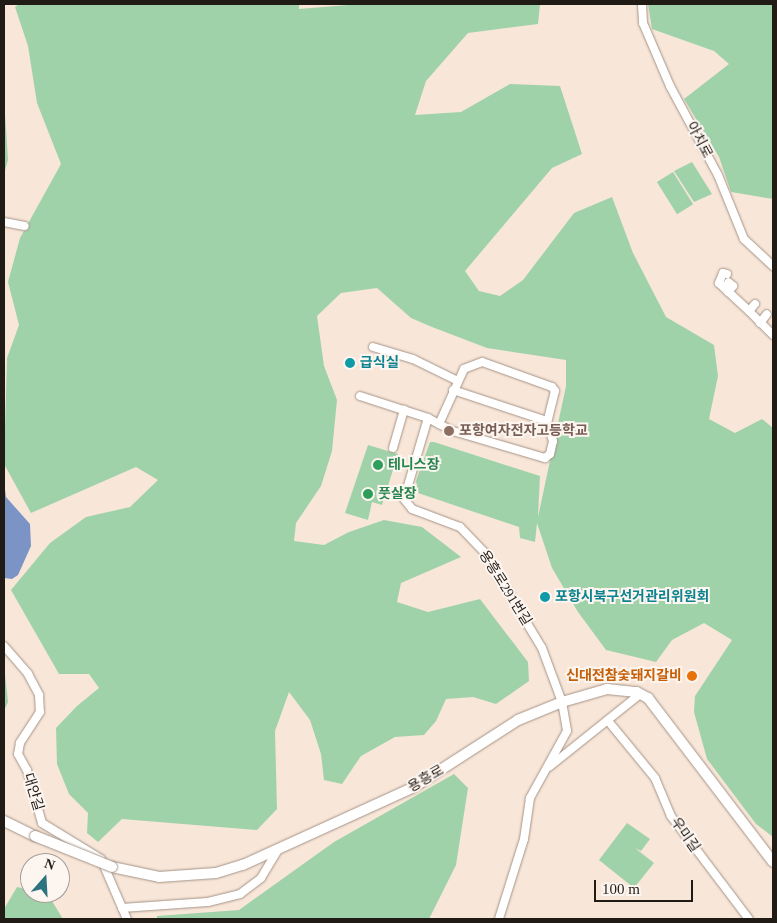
<!DOCTYPE html>
<html>
<head>
<meta charset="utf-8">
<style>
	body { margin:0 }
	#map { position:relative; width:777px; height:923px; overflow:hidden; background:#f8e6d8; font-family:"Times New Roman","Noto Sans KR",serif }
	div>[style] { position:absolute }
	.green>* { inset:0; background:#a0d2aa; transform-origin:0 0 }
	.water>* { inset:0; background:#7c94c5 }
	.roads { filter:drop-shadow(0 0 1px #a49487) drop-shadow(0 0 1px #a49487) }
	.street>* { height:8px; margin:-4px; padding:0 4px; transform-origin:4px; border-radius:4px; background:#fff }
	.secondary>* { height:10px; margin:-5px; padding:0 5px; transform-origin:5px; border-radius:5px; background:#fff }
	.bridges { filter:drop-shadow(0 0 1px #a49487) drop-shadow(0 0 1px #a49487) }
	.secondary-bridge>* { height:10px; margin:-5px; padding:0 5px; transform-origin:5px; border-radius:5px; background:#fff }
	.dots>* { width:14px; height:14px; translate:-50% -50%; box-sizing:border-box; border:2px solid #fdf5f0; border-radius:50% }
	span { translate:-50% -50%; white-space:nowrap; text-align:center; line-height:1.15; -webkit-text-stroke:4px #fdf5f0; paint-order:stroke }
	.street-label { font-size:14px; color:#211b16 }
	.culture-label { font-size:14px; color:#0d838f; font-weight:700 }
	.left { translate:0 -50%; text-align:left }
	.education-label { font-size:14px; color:#785e54; font-weight:700 }
	.leisure-label { font-size:14px; color:#27864d; font-weight:700 }
	.food-label { font-size:14px; color:#c56008; font-weight:700 }
	.right { translate:-100% -50%; text-align:right }
	.frame { position:absolute; inset:0; border:5px solid #211b16; pointer-events:none }
	.north { position:absolute; left:20px; top:853px; width:50px; height:50px; box-sizing:border-box; background:#fdf5f0; border:1px solid #a59e99; border-radius:50%; rotate:19deg; font-size:14px; font-weight:700; line-height:20px; text-align:center; color:#211b16 }
	.north::after { content:''; display:block; margin:auto; width:18px; height:22px; background:#2d7481; clip-path:polygon(50% 0,100% 100%,50% 72%,0 100%) }
	.scale { position:absolute; left:594px; top:880px; width:99px; height:22px; box-sizing:border-box; border:2px solid #211b16; border-top:0; padding-left:6px; font-size:15px; line-height:18px; white-space:nowrap; color:#211b16; -webkit-text-stroke:4px #fdf5f0; paint-order:stroke }
</style>
</head>
<body>
<div id="map">
	<div class="green">
		<i style="clip-path:polygon(19px 4px,299px 4px,299px 9px,360px 4px,540px 4px,538px 24px,468px 33px,426px 81px,415px 115px,461px 112px,510px 84px,560px 86px,582px 154px,552px 168px,465px 271px,479px 291px,500px 296px,523px 280px,574px 213px,612px 197px,633px 253px,666px 317px,714px 345px,718px 376px,709px 419px,735px 433px,762px 419px,773px 428px,773px 837px,756px 824px,707px 759px,694px 712px,695px 696px,732px 640px,704px 623px,672px 640px,656px 662px,606px 650px,578px 612px,552px 568px,537px 523px,535px 542px,520px 538px,519px 527px,418px 493px,416px 481px,430px 442px,434px 442px,540px 476px,538px 517px,566px 386px,566px 360px,487px 348px,432px 327px,411px 318px,377px 288px,341px 293px,317px 316px,324px 366px,337px 400px,332px 451px,321px 486px,296px 523px,294px 541px,324px 545px,349px 532px,384px 520px,422px 527px,461px 557px,401px 583px,397px 602px,428px 612px,480px 599px,528px 662px,529px 681px,496px 704px,473px 697px,446px 699px,436px 721px,424px 735px,395px 737px,361px 756px,342px 784px,324px 780px,321px 754px,310px 720px,289px 692px,275px 731px,277px 809px,257px 830px,122px 819px,98px 842px,87px 833px,88px 813px,69px 794px,57px 764px,56px 728px,77px 706px,99px 688px,89px 674px,59px 674px,11px 590px,50px 543px,86px 517px,130px 507px,158px 480px,136px 467px,31px 513px,4px 464px,7px 358px,19px 325px,8px 282px,20px 238px,61px 164px,37px 103px,28px 46px,15px 7px)"></i>
		<i style="clip-path:polygon(648px 4px,773px 4px,773px 199px,731px 192px,719px 157px,684px 99px,729px 64px,714px 51px,652px 29px)"></i>
		<i style="clip-path:polygon(4px 97px,8px 160px,4px 174px)"></i>
		<i style="clip-path:polygon(692px 162px,712px 194px,694px 202px,674px 171px)"></i>
		<i style="left:673px;top:172px;width:38px;height:19px;rotate:58deg"></i>
		<i style="clip-path:polygon(368px 445px,398px 454px,382px 505px,372px 502px,368px 520px,345px 513px)"></i>
		<i style="clip-path:polygon(4px 665px,8px 702px,4px 711px)"></i>
		<i style="clip-path:polygon(454px 774px,468px 788px,456px 865px,429px 919px,157px 919px,157px 916px,239px 910px,334px 842px)"></i>
		<i style="clip-path:polygon(627px 823px,650px 839px,641px 851px,635px 848px,654px 863px,634px 888px,599px 860px)"></i>
		<i style="clip-path:polygon(17px 887px,30px 890px,30px 893px,47px 893px,63px 919px,4px 919px,4px 909px)"></i>
	</div>
	<div class="water">
		<i style="clip-path:polygon(4px 482px,6px 497px,30px 524px,31px 546px,18px 575px,12px 579px,4px 578px)"></i>
	</div>
	<div class="roads">
		<div class="street">
			<i style="left:642px;top:4px;width:19px;rotate:87deg"></i>
			<i style="left:643px;top:23px;width:69px;rotate:66.8deg"></i>
			<i style="left:670px;top:86px;width:101px;rotate:61.7deg"></i>
			<i style="left:718px;top:175px;width:69px;rotate:67.9deg"></i>
			<i style="left:744px;top:239px;width:40px;rotate:43deg"></i>
			<i style="left:4px;top:222px;width:21px;rotate:11deg"></i>
			<i style="left:727px;top:274px;width:4px;rotate:-166deg"></i>
			<i style="left:723px;top:273px;width:11px;rotate:112deg"></i>
			<i style="left:719px;top:283px;width:41px;rotate:43deg"></i>
			<i style="left:728px;top:292px;width:8px;rotate:-50deg"></i>
			<i style="left:733px;top:286px;width:6px;rotate:-141deg"></i>
			<i style="left:755px;top:304px;width:9px;rotate:131deg"></i>
			<i style="left:749px;top:311px;width:34px;rotate:45deg"></i>
			<i style="left:760px;top:323px;width:11px;rotate:-52deg"></i>
			<i style="left:373px;top:347px;width:42px;rotate:16.7deg"></i>
			<i style="left:413px;top:359px;width:50px;rotate:26.1deg"></i>
			<i style="left:453px;top:390px;width:99px;rotate:18.3deg"></i>
			<i style="left:360px;top:396px;width:71px;rotate:17.9deg"></i>
			<i style="left:428px;top:418px;width:13px;rotate:29deg"></i>
			<i style="left:439px;top:424px;width:16px;rotate:27deg"></i>
			<i style="left:453px;top:431px;width:96px;rotate:16.4deg"></i>
			<i style="left:545px;top:458px;width:6px;rotate:-39deg"></i>
			<i style="left:550px;top:454px;width:13px;rotate:-77deg"></i>
			<i style="left:553px;top:441px;width:19px;rotate:-108deg"></i>
			<i style="left:547px;top:423px;width:33px;rotate:-76deg"></i>
			<i style="left:555px;top:391px;width:5px;rotate:-127deg"></i>
			<i style="left:552px;top:387px;width:74px;rotate:-160.3deg"></i>
			<i style="left:482px;top:362px;width:19px;rotate:159deg"></i>
			<i style="left:464px;top:369px;width:60px;rotate:114.4deg"></i>
			<i style="left:428px;top:418px;width:84px;rotate:106.5deg"></i>
			<i style="left:404px;top:499px;width:13px;rotate:51deg"></i>
			<i style="left:412px;top:509px;width:51px;rotate:20.6deg"></i>
			<i style="left:460px;top:527px;width:35px;rotate:46deg"></i>
			<i style="left:484px;top:552px;width:112px;rotate:58.9deg"></i>
			<i style="left:542px;top:648px;width:58px;rotate:69.7deg"></i>
			<i style="left:562px;top:702px;width:29px;rotate:80deg"></i>
			<i style="left:567px;top:731px;width:77px;rotate:118.9deg"></i>
			<i style="left:530px;top:798px;width:41px;rotate:98.3deg"></i>
			<i style="left:524px;top:839px;width:84px;rotate:107.4deg"></i>
			<i style="left:393px;top:448px;width:40px;rotate:-74deg"></i>
			<i style="left:4px;top:646px;width:37px;rotate:49deg"></i>
			<i style="left:28px;top:674px;width:24px;rotate:62deg"></i>
			<i style="left:39px;top:695px;width:17px;rotate:87deg"></i>
			<i style="left:40px;top:712px;width:37px;rotate:123deg"></i>
			<i style="left:20px;top:743px;width:11px;rotate:100deg"></i>
			<i style="left:18px;top:754px;width:18px;rotate:61deg"></i>
			<i style="left:27px;top:770px;width:55px;rotate:74.2deg"></i>
			<i style="left:42px;top:823px;width:69px;rotate:31.4deg"></i>
			<i style="left:101px;top:859px;width:65px;rotate:66.6deg"></i>
			<i style="left:609px;top:722px;width:72px;rotate:50.6deg"></i>
			<i style="left:655px;top:778px;width:41px;rotate:67.2deg"></i>
			<i style="left:671px;top:816px;width:129px;rotate:52.9deg"></i>
			<i style="left:549px;top:767px;width:117px;rotate:-38.7deg"></i>
			<i style="left:122px;top:908px;width:86px;rotate:-4deg"></i>
			<i style="left:208px;top:902px;width:33px;rotate:-14deg"></i>
			<i style="left:240px;top:894px;width:26px;rotate:-37deg"></i>
			<i style="left:261px;top:878px;width:31px;rotate:-59deg"></i>
		</div>
		<div class="secondary">
			<i style="left:4px;top:821px;width:34px;rotate:26deg"></i>
			<i style="left:112px;top:867px;width:48px;rotate:12deg"></i>
			<i style="left:159px;top:877px;width:57px;rotate:-4deg"></i>
			<i style="left:216px;top:873px;width:28px;rotate:-17deg"></i>
			<i style="left:243px;top:865px;width:188px;rotate:-24.5deg"></i>
			<i style="left:414px;top:787px;width:124px;rotate:-32.8deg"></i>
			<i style="left:518px;top:720px;width:48px;rotate:-22.2deg"></i>
			<i style="left:562px;top:702px;width:47px;rotate:-16.1deg"></i>
			<i style="left:607px;top:689px;width:30px;rotate:6deg"></i>
			<i style="left:637px;top:692px;width:13px;rotate:29deg"></i>
			<i style="left:648px;top:698px;width:206px;rotate:52.7deg"></i>
		</div>
	</div>
	<div class="bridges">
		<div class="secondary-bridge">
			<i style="left:35px;top:836px;width:83px;rotate:21.9deg"></i>
		</div>
	</div>
	<div class="dots">
		<i style="left:350px;top:363px;background:#0f9aa8"></i>
		<i style="left:449px;top:431px;background:#8d6e63"></i>
		<i style="left:378px;top:465px;background:#2e9e5b"></i>
		<i style="left:368px;top:494px;background:#2e9e5b"></i>
		<i style="left:545px;top:597px;background:#0f9aa8"></i>
		<i style="left:692px;top:676px;background:#e8710a"></i>
	</div>
	<div class="street-label">
		<span style="left:699px;top:140px;rotate:62deg">아치로</span>
		<span style="left:505px;top:588px;rotate:58deg">용흥로291번길</span>
		<span style="left:426px;top:779px;rotate:-30deg">용흥로</span>
		<span style="left:33px;top:792px;rotate:73deg">대안길</span>
		<span style="left:685px;top:835px;rotate:55deg">우미길</span>
	</div>
	<div class="culture-label">
		<span class="left" style="left:360px;top:363px">급식실</span>
		<span class="left" style="left:555px;top:597px">포항시북구선거관리위원회</span>
	</div>
	<div class="education-label">
		<span class="left" style="left:459px;top:431px">포항여자전자고등학교</span>
	</div>
	<div class="leisure-label">
		<span class="left" style="left:388px;top:465px">테니스장</span>
		<span class="left" style="left:378px;top:494px">풋살장</span>
	</div>
	<div class="food-label">
		<span class="right" style="left:682px;top:676px">신대전참숯돼지갈비</span>
	</div>
	<div class="frame"></div>
	<div class="north">N</div>
	<div class="scale">100 m</div>
</div>
</body>
</html>
